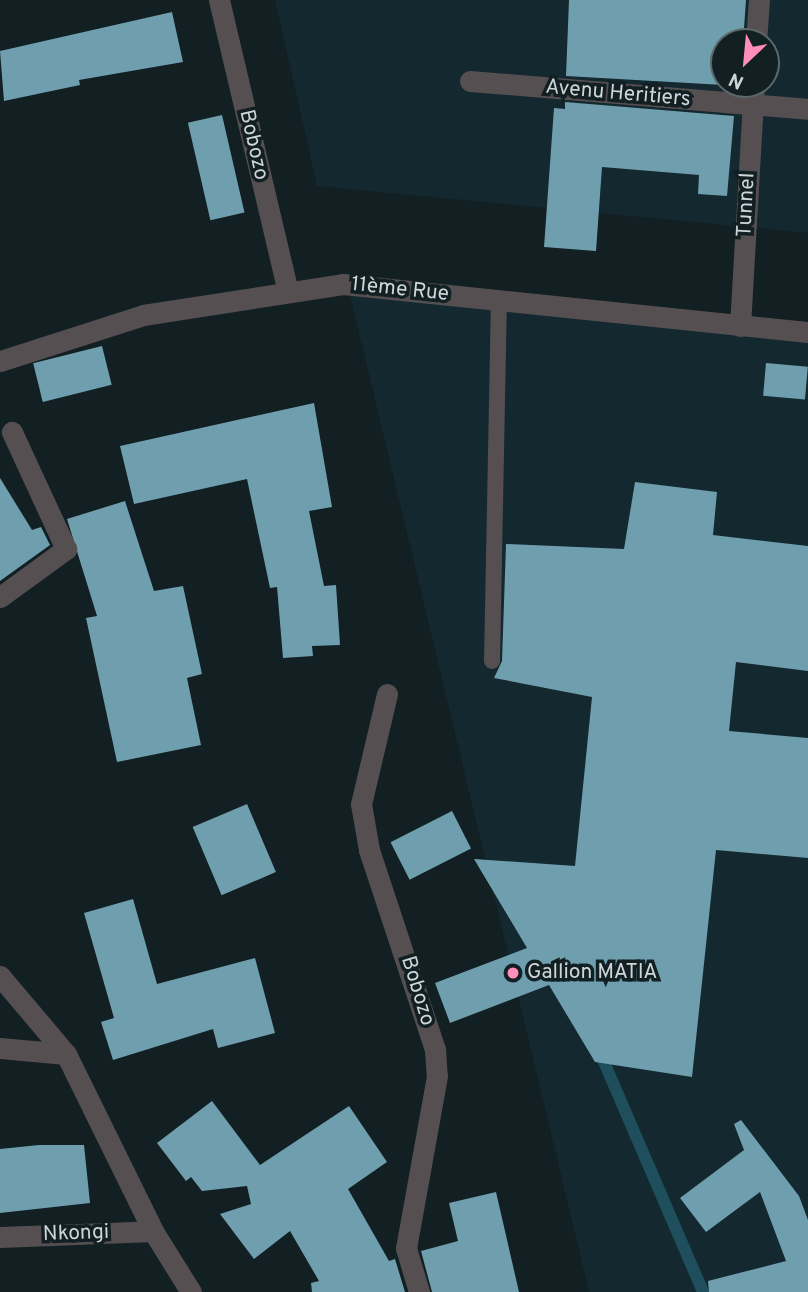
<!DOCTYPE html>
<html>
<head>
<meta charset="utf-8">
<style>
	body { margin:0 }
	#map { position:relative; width:808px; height:1292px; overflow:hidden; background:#121f23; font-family:Overpass,sans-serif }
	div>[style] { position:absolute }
	.built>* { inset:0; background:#13282f }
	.stream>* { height:12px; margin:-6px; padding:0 6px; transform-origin:6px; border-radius:6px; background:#1f4f5d }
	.building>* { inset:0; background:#6f9faf; transform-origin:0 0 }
	.lane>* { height:16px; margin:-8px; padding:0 8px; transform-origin:8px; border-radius:8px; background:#554f51 }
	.street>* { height:21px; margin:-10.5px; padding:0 10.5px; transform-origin:10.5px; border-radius:10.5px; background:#554f51 }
	.dots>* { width:19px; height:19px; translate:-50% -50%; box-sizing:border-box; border:4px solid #121f23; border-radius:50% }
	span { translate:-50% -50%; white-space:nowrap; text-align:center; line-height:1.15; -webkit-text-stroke:7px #121f23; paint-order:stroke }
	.street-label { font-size:21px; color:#cdd6d8 }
	.poi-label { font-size:21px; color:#cdd6d8 }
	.left { translate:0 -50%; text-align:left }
	.north { position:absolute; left:710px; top:28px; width:70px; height:70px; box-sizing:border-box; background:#121f23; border:2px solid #5d686b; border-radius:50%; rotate:206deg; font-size:19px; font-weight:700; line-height:28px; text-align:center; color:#cdd6d8 }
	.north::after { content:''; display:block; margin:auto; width:24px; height:32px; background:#ff8eba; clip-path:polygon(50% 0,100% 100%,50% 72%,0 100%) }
</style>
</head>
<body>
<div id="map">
	<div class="built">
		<i style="clip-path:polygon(evenodd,275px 0,808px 0,808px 233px,317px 186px,275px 0,724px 42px,766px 42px,766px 84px,724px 84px,724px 42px)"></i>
		<i style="clip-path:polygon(348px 287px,808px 333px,808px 1292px,589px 1292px)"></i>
	</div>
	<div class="stream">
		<i style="left:598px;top:1048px;width:266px;rotate:66.7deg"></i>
	</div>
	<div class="building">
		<i style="clip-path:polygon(569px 0,746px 0,743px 42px,724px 42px,724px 84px,741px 86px,566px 76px)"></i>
		<i style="clip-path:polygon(172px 12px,183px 62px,79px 80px,80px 85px,4px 101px,0 51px)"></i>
		<i style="clip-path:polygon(565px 102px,734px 116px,727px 196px,698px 194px,699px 175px,602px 167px,596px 251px,544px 247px,554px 108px,565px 109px)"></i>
		<i style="left:222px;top:115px;width:100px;height:35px;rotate:77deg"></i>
		<i style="left:102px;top:346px;width:40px;height:71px;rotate:76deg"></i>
		<i style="left:766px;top:363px;width:42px;height:33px;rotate:5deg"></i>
		<i style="clip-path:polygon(314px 403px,332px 507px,309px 511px,324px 586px,336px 585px,340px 645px,312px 646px,313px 656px,283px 658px,277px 587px,270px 588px,247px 479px,134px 504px,120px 446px)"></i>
		<i style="clip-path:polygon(0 478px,32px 530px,41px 527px,50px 545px,0 581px)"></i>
		<i style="clip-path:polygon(635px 482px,717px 492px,713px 535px,808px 546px,808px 671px,736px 662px,729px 731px,808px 738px,808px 858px,716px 850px,692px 1077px,595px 1062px,549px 985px,450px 1023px,435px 983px,527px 948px,474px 859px,575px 866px,592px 697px,494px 678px,502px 661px,506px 544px,624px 549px)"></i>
		<i style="clip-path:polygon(125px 501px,154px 591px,183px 586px,202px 674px,187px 678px,201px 745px,117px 762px,86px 618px,97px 616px,67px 519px)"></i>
		<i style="left:247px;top:804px;width:74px;height:59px;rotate:67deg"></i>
		<i style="left:452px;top:811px;width:42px;height:69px;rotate:63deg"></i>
		<i style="clip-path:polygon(133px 899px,157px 984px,255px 958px,275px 1033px,218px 1048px,213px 1029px,113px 1060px,101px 1022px,114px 1018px,84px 913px)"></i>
		<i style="clip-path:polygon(212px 1101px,260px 1165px,349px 1106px,387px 1162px,348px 1189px,389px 1261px,395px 1259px,405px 1292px,312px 1292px,311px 1283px,319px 1281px,290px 1231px,254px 1259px,220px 1214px,251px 1204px,247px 1186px,202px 1191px,191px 1177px,186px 1181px,157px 1143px)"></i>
		<i style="clip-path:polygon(741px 1120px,799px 1196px,808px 1220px,808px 1292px,709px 1292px,708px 1281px,786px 1261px,760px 1192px,706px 1232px,680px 1198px,744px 1150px,734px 1124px)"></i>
		<i style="clip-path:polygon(39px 1145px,84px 1145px,90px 1203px,0 1213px,0 1149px)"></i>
		<i style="clip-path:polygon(496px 1192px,519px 1292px,432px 1292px,421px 1251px,458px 1241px,449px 1203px)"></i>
	</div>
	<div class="lane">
		<i style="left:492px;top:661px;width:360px;rotate:-88.9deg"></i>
	</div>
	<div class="street">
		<i style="left:219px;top:0;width:299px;rotate:76.7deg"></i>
		<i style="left:756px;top:42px;width:42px;rotate:-85.9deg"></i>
		<i style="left:470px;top:81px;width:339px;rotate:4.7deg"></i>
		<i style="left:740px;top:326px;width:242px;rotate:-86.7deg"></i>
		<i style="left:0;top:361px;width:150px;rotate:-17.8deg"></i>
		<i style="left:143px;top:315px;width:202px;rotate:-8.8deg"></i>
		<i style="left:343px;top:284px;width:467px;rotate:5.9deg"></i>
		<i style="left:0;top:597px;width:82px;rotate:-36deg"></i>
		<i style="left:66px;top:549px;width:129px;rotate:-114.8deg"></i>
		<i style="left:387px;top:694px;width:113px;rotate:103.3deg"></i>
		<i style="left:361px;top:804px;width:47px;rotate:80.1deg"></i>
		<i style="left:369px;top:850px;width:211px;rotate:71.7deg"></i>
		<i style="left:435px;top:1050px;width:26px;rotate:86deg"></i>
		<i style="left:437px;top:1076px;width:175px;rotate:100.2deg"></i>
		<i style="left:406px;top:1248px;width:46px;rotate:73.5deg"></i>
		<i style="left:0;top:976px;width:102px;rotate:49.8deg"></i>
		<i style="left:66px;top:1054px;width:197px;rotate:63.8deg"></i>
		<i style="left:153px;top:1231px;width:72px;rotate:58.1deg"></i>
		<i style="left:0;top:1048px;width:66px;rotate:5.2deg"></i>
		<i style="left:0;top:1237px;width:153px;rotate:-2.2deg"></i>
	</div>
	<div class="dots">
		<i style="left:513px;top:973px;background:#ff8eba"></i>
	</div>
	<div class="street-label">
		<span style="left:618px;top:94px;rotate:5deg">Avenu Heritiers</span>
		<span style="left:253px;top:145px;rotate:77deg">Bobozo</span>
		<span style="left:747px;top:205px;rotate:-87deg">Tunnel</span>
		<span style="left:400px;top:290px;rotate:6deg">11ème Rue</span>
		<span style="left:417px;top:991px;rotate:73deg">Bobozo</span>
		<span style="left:76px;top:1234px;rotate:-2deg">Nkongi</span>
	</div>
	<div class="poi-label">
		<span class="left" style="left:527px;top:973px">Gallion MATIA</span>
	</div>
	<div class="north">N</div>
</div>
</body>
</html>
